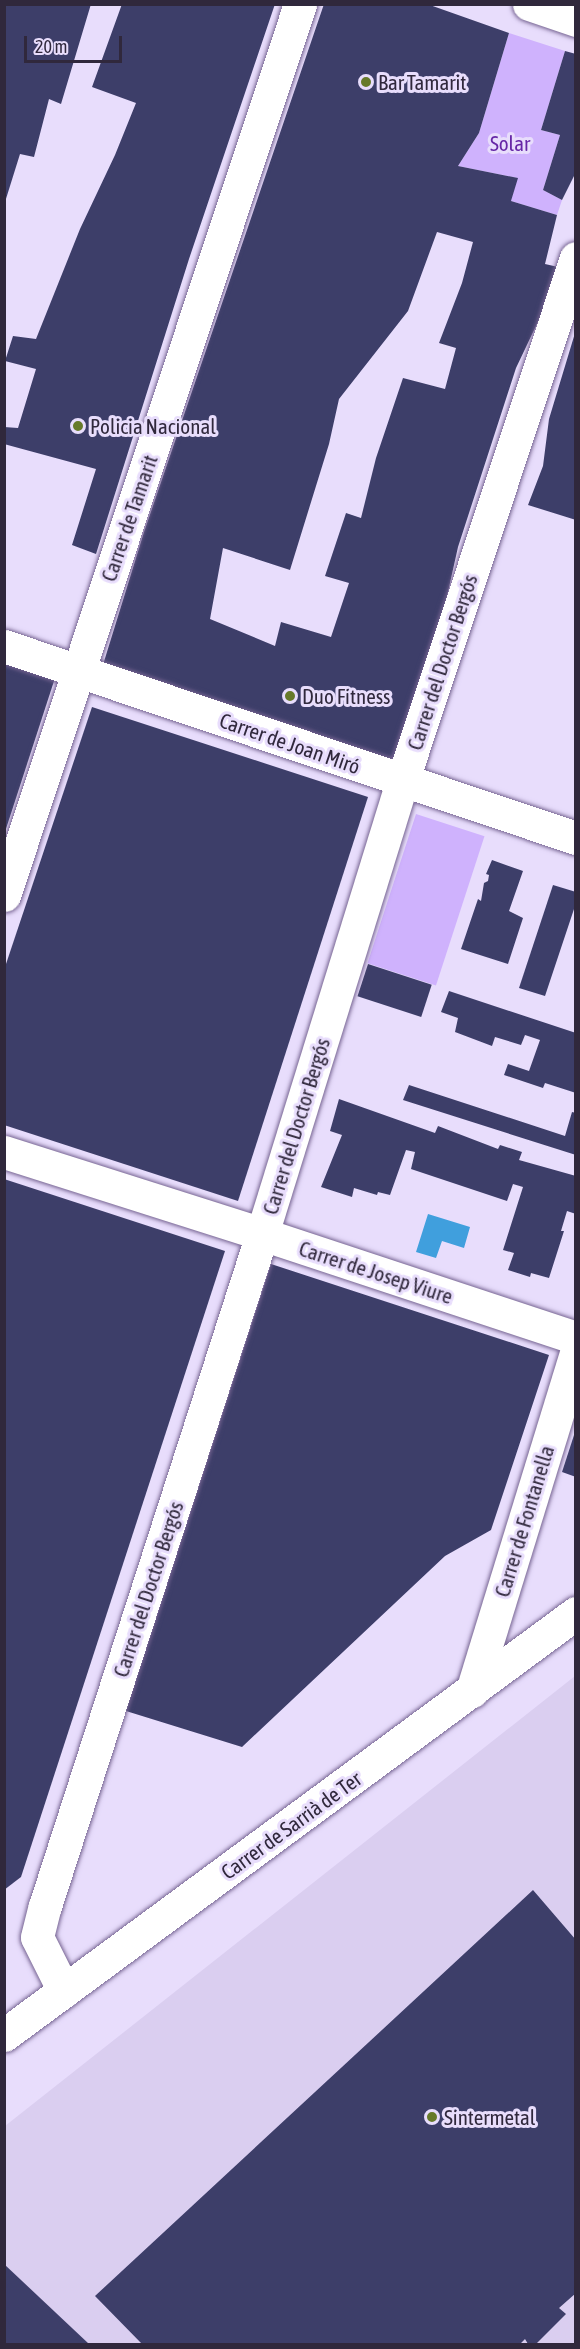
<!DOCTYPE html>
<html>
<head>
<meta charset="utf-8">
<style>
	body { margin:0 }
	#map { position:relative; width:580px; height:2349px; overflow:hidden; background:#e8ddfc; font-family:"Asap Condensed",sans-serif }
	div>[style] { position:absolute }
	.built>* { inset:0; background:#dacef0 }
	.green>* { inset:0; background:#cfb2fd; transform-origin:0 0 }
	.water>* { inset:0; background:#409fdd }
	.building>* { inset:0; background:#3d3e69; transform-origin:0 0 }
	.roads { filter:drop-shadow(0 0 2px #766492) drop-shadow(0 0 2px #766492) }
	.street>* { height:33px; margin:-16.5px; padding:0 16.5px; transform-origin:16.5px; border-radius:16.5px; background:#fff }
	.dots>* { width:16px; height:16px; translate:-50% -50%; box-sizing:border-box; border:3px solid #e8ddfc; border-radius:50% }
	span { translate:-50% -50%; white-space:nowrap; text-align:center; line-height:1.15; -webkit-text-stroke:6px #e8ddfc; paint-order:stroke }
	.poi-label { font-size:21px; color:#30283c }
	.left { translate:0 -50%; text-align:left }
	.park-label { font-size:21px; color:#6626a6 }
	.street-label { font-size:21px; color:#30283c }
	.frame { position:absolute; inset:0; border:6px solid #30283c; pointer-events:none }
	.scale { position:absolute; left:24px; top:36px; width:98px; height:27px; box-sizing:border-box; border:3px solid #30283c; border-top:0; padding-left:8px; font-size:18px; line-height:21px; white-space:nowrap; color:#30283c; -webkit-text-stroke:4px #e8ddfc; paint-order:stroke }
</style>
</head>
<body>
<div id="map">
	<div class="built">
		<i style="clip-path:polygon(575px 1676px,575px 2344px,5px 2344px,5px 2126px)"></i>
	</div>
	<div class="green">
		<i style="clip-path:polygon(509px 33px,565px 51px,541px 130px,560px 135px,543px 190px,562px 200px,557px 215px,511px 201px,517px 178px,458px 166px,479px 133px)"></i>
		<i style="left:416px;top:814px;width:72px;height:157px;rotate:18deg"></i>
	</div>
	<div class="water">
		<i style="clip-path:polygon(428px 1214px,470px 1227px,464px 1248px,442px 1241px,436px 1258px,416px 1252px)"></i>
	</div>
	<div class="building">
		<i style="clip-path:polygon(4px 4px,91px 4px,61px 104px,49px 99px,34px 157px,20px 154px,5px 202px)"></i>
		<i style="clip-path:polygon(122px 4px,275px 4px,189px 259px,96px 554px,72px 545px,96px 469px,4px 444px,4px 427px,18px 428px,36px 369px,5px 361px,13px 336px,36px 339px,80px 229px,115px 155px,136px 103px,92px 87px)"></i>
		<i style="clip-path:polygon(evenodd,324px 4px,427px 4px,509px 33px,479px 133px,458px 166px,518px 178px,511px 201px,557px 215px,545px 264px,558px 267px,546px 305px,516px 368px,458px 547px,444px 610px,396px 763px,102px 668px,144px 532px,324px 4px,437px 232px,473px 242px,462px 283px,439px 343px,456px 348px,445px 389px,403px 378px,376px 458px,361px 518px,346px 513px,325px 576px,349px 583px,331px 637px,281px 622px,275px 646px,210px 619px,223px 548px,290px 570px,329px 444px,339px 399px,408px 311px,437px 232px)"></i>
		<i style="clip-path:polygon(565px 51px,576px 54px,576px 172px,562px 200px,543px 190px,560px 135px,541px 130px)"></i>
		<i style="clip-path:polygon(575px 333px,576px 333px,576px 520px,528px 505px,543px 466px,549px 419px)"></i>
		<i style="clip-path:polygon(4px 662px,55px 678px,5px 832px,4px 832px)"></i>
		<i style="clip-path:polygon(92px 707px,368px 797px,238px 1201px,4px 1125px,4px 970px)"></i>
		<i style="clip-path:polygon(492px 860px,523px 871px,509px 911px,523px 918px,508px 964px,461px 949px,478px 899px,481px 901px,484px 883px,488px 881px,489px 875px,486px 874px)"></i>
		<i style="clip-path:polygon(553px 885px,576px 892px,576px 903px,545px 996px,519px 988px)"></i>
		<i style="left:368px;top:964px;width:67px;height:34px;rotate:18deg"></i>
		<i style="clip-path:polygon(449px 991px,576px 1033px,576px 1093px,545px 1083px,543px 1088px,504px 1075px,508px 1064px,529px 1071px,540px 1040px,525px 1035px,521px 1045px,495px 1037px,492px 1046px,455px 1032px,458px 1018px,441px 1012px)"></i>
		<i style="clip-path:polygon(409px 1085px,565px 1136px,572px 1112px,576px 1113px,576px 1155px,403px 1100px)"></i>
		<i style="clip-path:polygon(339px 1099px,435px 1133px,438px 1126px,498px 1149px,500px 1145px,522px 1152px,519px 1160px,576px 1176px,576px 1214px,567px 1211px,561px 1231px,564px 1231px,549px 1278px,531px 1273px,530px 1277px,508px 1270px,514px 1253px,503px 1250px,523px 1187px,513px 1184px,507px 1201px,411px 1169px,415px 1152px,406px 1150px,390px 1195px,378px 1192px,377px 1195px,354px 1188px,352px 1197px,321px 1187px,342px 1135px,330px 1131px)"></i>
		<i style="clip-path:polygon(4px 1179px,225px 1251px,21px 1877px,4px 1890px)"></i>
		<i style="clip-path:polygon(271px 1264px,549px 1355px,491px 1530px,445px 1556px,242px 1747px,126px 1711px)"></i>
		<i style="clip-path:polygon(575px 1432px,576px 1432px,576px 1477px,562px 1472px)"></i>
		<i style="clip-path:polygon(533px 1890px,576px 1940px,576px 2293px,559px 2308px,566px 2314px,536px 2344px,528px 2344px,525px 2339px,520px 2344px,142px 2344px,95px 2296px)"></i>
		<i style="clip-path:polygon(4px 2264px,89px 2344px,4px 2344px)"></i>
	</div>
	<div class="roads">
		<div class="street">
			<i style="left:529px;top:4px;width:50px;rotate:18.8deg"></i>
			<i style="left:4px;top:646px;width:603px;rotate:18.56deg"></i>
			<i style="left:4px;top:895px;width:939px;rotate:-71.62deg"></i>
			<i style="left:4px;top:1152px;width:271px;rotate:17.6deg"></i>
			<i style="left:262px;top:1234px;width:331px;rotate:18.3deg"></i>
			<i style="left:472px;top:1691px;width:355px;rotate:-72.9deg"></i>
			<i style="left:64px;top:1991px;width:60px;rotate:-116.6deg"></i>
			<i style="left:37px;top:1937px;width:32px;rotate:-76deg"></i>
			<i style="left:45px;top:1906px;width:706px;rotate:-72.1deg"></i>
			<i style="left:262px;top:1234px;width:473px;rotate:-72.8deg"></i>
			<i style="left:402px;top:782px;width:552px;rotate:-71.63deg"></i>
			<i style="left:4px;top:2035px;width:711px;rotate:-36.42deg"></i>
		</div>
	</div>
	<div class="dots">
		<i style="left:366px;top:82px;background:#677a2a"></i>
		<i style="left:78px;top:426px;background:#677a2a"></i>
		<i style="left:290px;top:696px;background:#677a2a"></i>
		<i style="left:432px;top:2117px;background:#677a2a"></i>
	</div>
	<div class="poi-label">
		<span class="left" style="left:378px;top:82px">Bar Tamarit</span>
		<span class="left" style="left:90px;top:426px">Policia Nacional</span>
		<span class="left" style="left:302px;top:696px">Duo Fitness</span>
		<span class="left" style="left:444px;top:2117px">Sintermetal</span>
	</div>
	<div class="park-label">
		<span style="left:510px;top:143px">Solar</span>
	</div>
	<div class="street-label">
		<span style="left:129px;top:518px;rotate:-71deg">Carrer de Tamarit</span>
		<span style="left:442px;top:662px;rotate:-72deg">Carrer del Doctor Bergós</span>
		<span style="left:290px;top:743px;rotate:19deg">Carrer de Joan Miró</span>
		<span style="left:296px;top:1126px;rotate:-73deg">Carrer del Doctor Bergós</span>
		<span style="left:376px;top:1272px;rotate:18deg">Carrer de Josep Viure</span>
		<span style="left:524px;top:1521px;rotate:-73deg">Carrer de Fontanella</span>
		<span style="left:148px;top:1589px;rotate:-72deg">Carrer del Doctor Bergós</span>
		<span style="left:291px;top:1825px;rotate:-36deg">Carrer de Sarrià de Ter</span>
	</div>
	<div class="frame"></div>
	<div class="scale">20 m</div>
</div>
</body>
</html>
